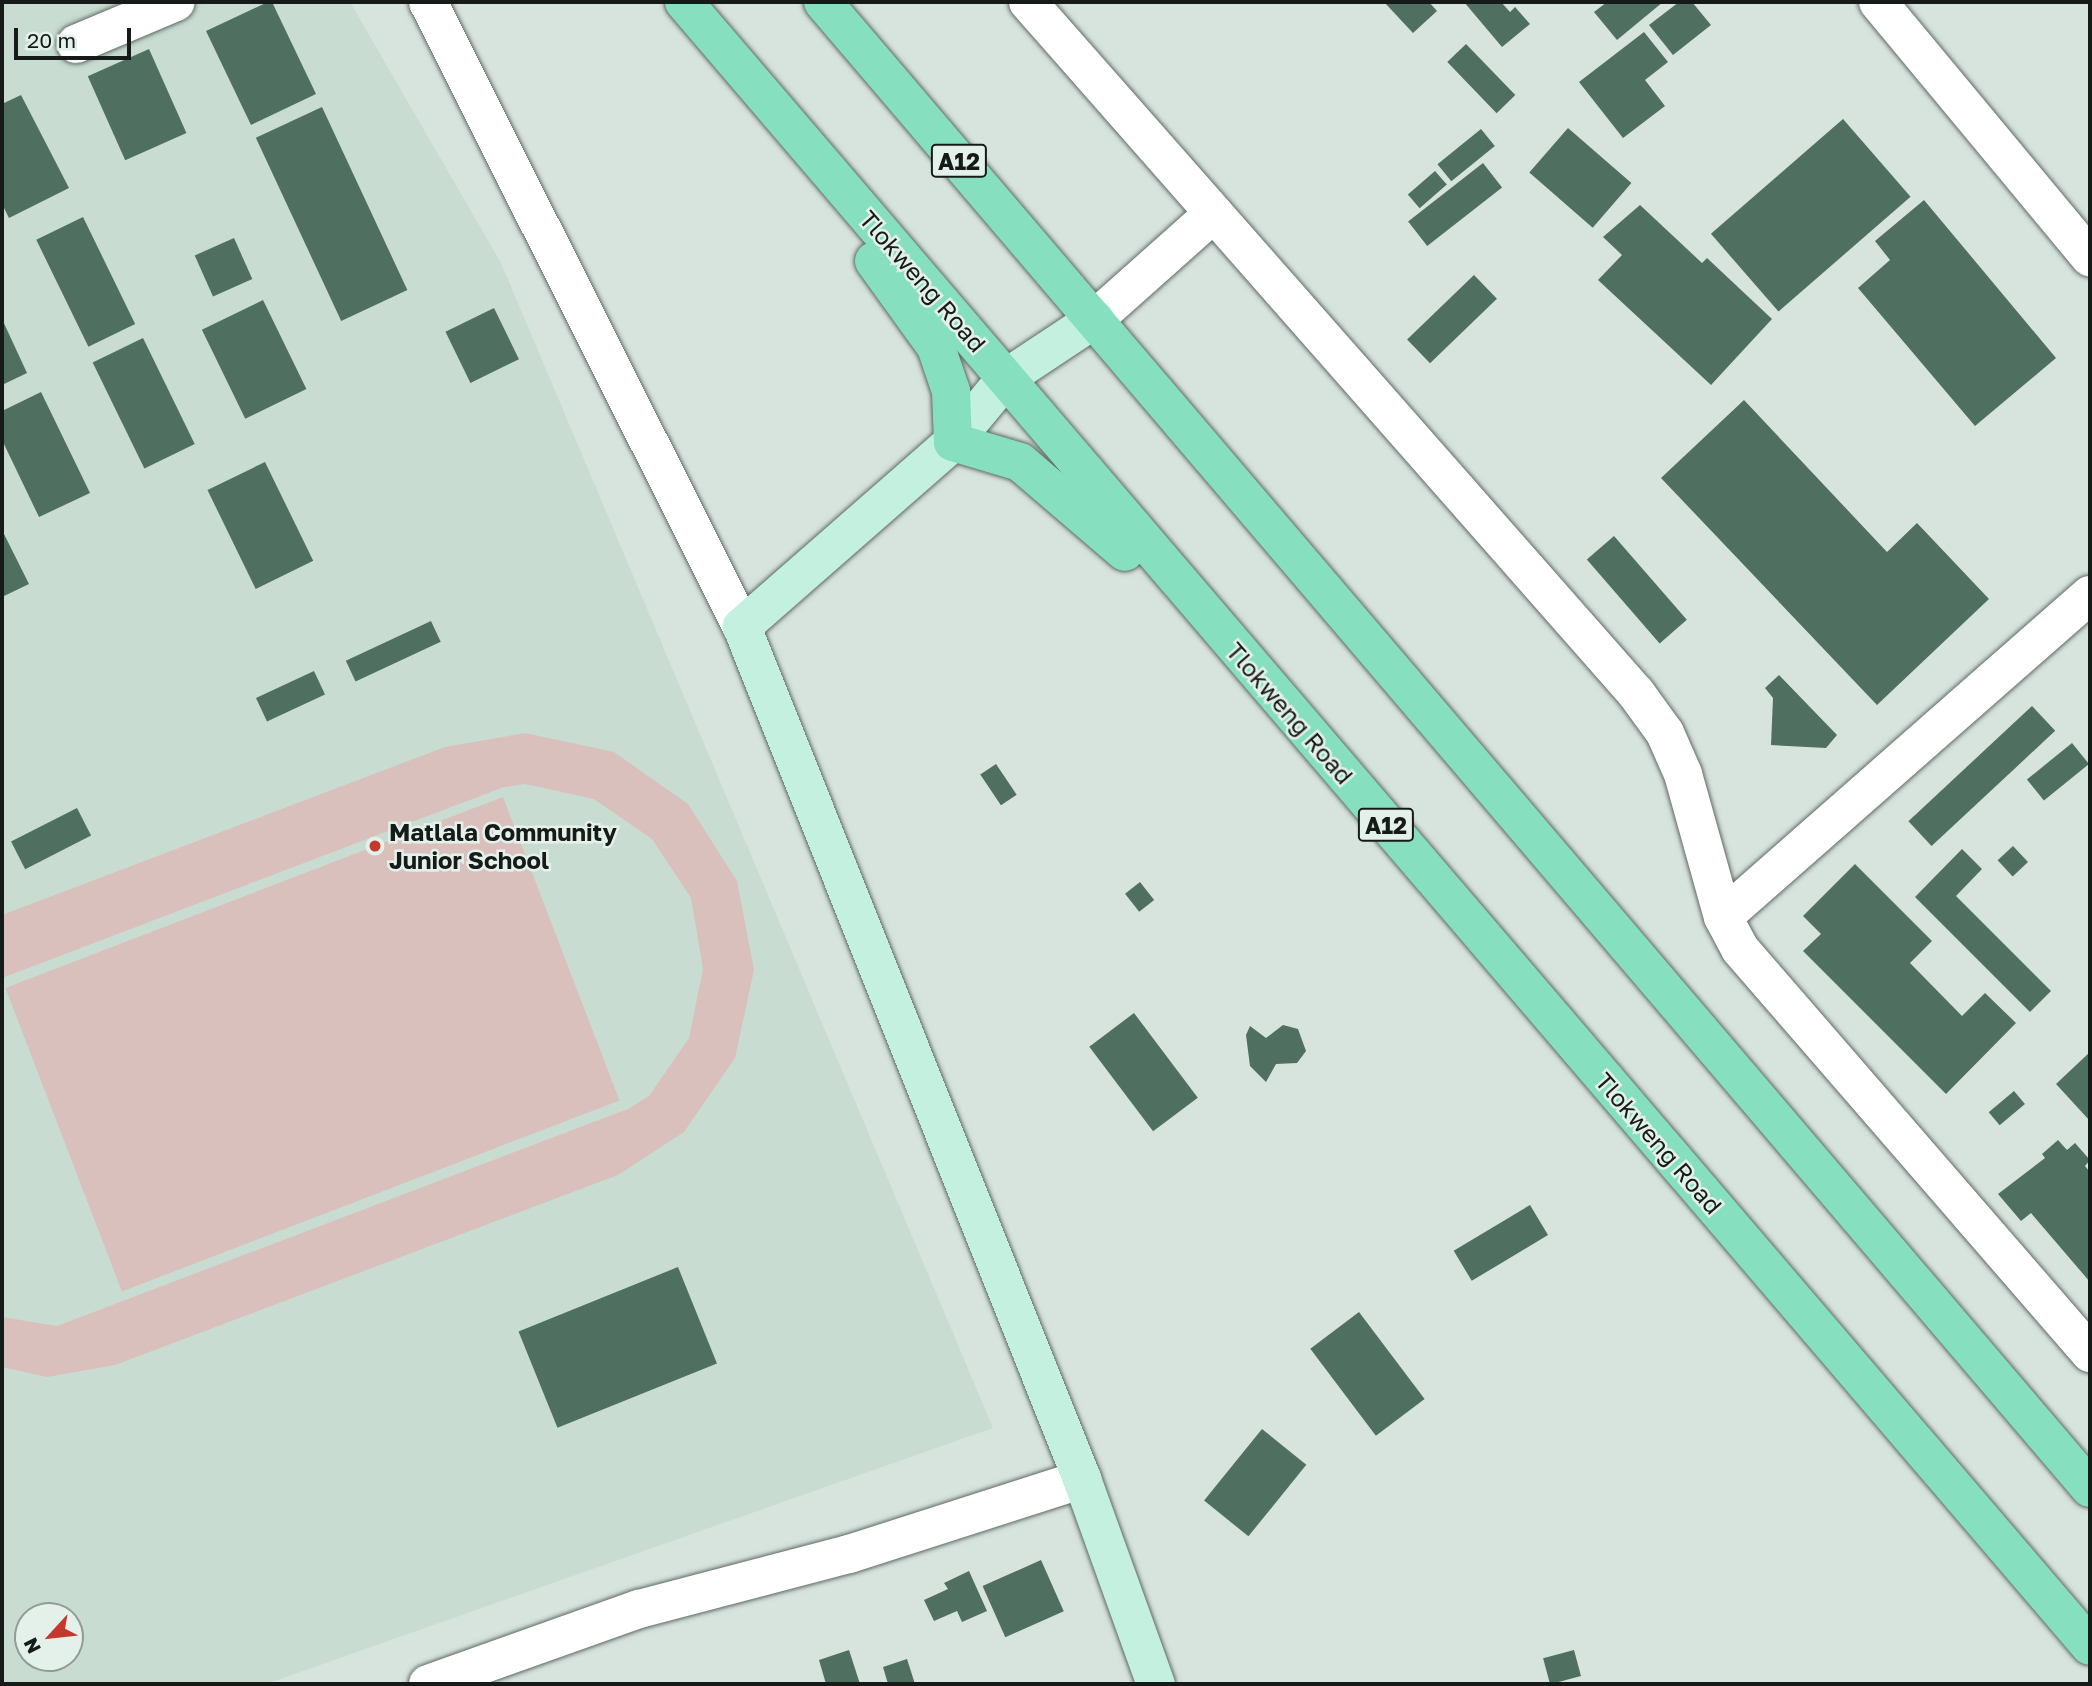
<!DOCTYPE html>
<html>
<head>
<meta charset="utf-8">
<style>
	body { margin:0 }
	#map { position:relative; width:2092px; height:1686px; overflow:hidden; background:#d7e3dd; font-family:"Golos Text",sans-serif }
	div>[style] { position:absolute }
	.built>* { inset:0; background:#c8dcd1 }
	.green>* { inset:0; background:#d9c0bc; transform-origin:0 0 }
	.building>* { inset:0; background:#4f7060; transform-origin:0 0 }
	.roads { filter:drop-shadow(0 0 2px #5f6a64) drop-shadow(0 0 2px #5f6a64) }
	.street>* { height:38px; margin:-19px; padding:0 19px; transform-origin:19px; border-radius:19px; background:#fff }
	.secondary>* { height:38px; margin:-19px; padding:0 19px; transform-origin:19px; border-radius:19px; background:#c3f0df }
	.primary>* { height:38px; margin:-19px; padding:0 19px; transform-origin:19px; border-radius:19px; background:#86e0bf }
	.dots>* { width:19px; height:19px; translate:-50% -50%; box-sizing:border-box; border:4px solid #e4f1ea; border-radius:50% }
	span { translate:-50% -50%; white-space:nowrap; text-align:center; line-height:1.15; -webkit-text-stroke:5px #e4f1ea; paint-order:stroke }
	.shield-label span { padding:2px 5px; background:#e4f1ea; border:2px solid; border-radius:5px; -webkit-text-stroke-width:0 }
	.shield-label { font-size:23px; color:#161a18; font-weight:700 }
	.street-label { font-size:24px; color:#161a18 }
	.poi-label { font-size:24px; color:#161a18; font-weight:700 }
	.left { translate:0 -50%; text-align:left }
	.frame { position:absolute; inset:0; border:4px solid #161a18; pointer-events:none }
	.north { position:absolute; left:14px; top:1602px; width:70px; height:70px; box-sizing:border-box; background:#e4f1ea; border:2px solid #929b96; border-radius:50%; rotate:243deg; font-size:19px; font-weight:700; line-height:28px; text-align:center; color:#161a18 }
	.north::after { content:''; display:block; margin:auto; width:24px; height:32px; background:#c5382e; clip-path:polygon(50% 0,100% 100%,50% 72%,0 100%) }
	.scale { position:absolute; left:14px; top:28px; width:117px; height:32px; box-sizing:border-box; border:4px solid #161a18; border-top:0; padding-left:9px; font-size:21px; line-height:24px; white-space:nowrap; color:#161a18; -webkit-text-stroke:5px #e4f1ea; paint-order:stroke }
</style>
</head>
<body>
<div id="map">
	<div class="built">
		<i style="clip-path:polygon(evenodd,2px 2px,350px 2px,501px 263px,993px 1428px,266px 1684px,2px 1684px,2px 2px,28px 1616px,70px 1616px,70px 1658px,28px 1658px,28px 1616px)"></i>
	</div>
	<div class="green">
		<i style="clip-path:polygon(525px 733px,614px 752px,688px 804px,737px 881px,754px 970px,735px 1058px,684px 1132px,618px 1175px,115px 1365px,47px 1377px,2px 1367px,2px 1317px,57px 1326px,628px 1109px,649px 1096px,689px 1038px,703px 969px,691px 898px,652px 839px,594px 799px,525px 784px,504px 787px,2px 978px,2px 915px,445px 747px)"></i>
		<i style="left:503px;top:797px;width:325px;height:533px;rotate:69deg"></i>
	</div>
	<div class="building">
		<i style="clip-path:polygon(268px 2px,272px 2px,316px 94px,251px 125px,206px 31px)"></i>
		<i style="clip-path:polygon(1384px 2px,1429px 2px,1437px 11px,1413px 33px)"></i>
		<i style="clip-path:polygon(1464px 2px,1501px 2px,1510px 12px,1515px 7px,1530px 24px,1502px 47px)"></i>
		<i style="clip-path:polygon(1607px 2px,1663px 2px,1617px 40px,1594px 12px)"></i>
		<i style="clip-path:polygon(1679px 2px,1692px 2px,1711px 25px,1673px 55px,1649px 25px)"></i>
		<i style="clip-path:polygon(1644px 32px,1668px 62px,1645px 80px,1665px 106px,1623px 138px,1579px 82px)"></i>
		<i style="left:1466px;top:44px;width:71px;height:26px;rotate:46deg"></i>
		<i style="left:149px;top:49px;width:92px;height:67px;rotate:66deg"></i>
		<i style="clip-path:polygon(21px 95px,69px 188px,9px 218px,2px 204px,2px 104px)"></i>
		<i style="left:322px;top:107px;width:202px;height:73px;rotate:65deg"></i>
		<i style="left:1843px;top:119px;width:103px;height:175px;rotate:49deg"></i>
		<i style="left:1568px;top:128px;width:84px;height:59px;rotate:41deg"></i>
		<i style="left:1481px;top:129px;width:22px;height:56px;rotate:51deg"></i>
		<i style="left:1483px;top:163px;width:31px;height:95px;rotate:52deg"></i>
		<i style="left:1435px;top:171px;width:18px;height:36px;rotate:49deg"></i>
		<i style="clip-path:polygon(1924px 200px,2056px 358px,1975px 426px,1858px 288px,1890px 260px,1875px 241px)"></i>
		<i style="clip-path:polygon(1640px 205px,1702px 263px,1707px 258px,1772px 319px,1711px 385px,1598px 280px,1622px 255px,1603px 237px)"></i>
		<i style="left:83px;top:217px;width:119px;height:52px;rotate:64deg"></i>
		<i style="left:234px;top:238px;width:45px;height:43px;rotate:66deg"></i>
		<i style="left:1474px;top:275px;width:33px;height:93px;rotate:46deg"></i>
		<i style="left:263px;top:300px;width:99px;height:68px;rotate:64deg"></i>
		<i style="left:494px;top:308px;width:57px;height:54px;rotate:64deg"></i>
		<i style="clip-path:polygon(2px 319px,27px 373px,2px 385px)"></i>
		<i style="left:143px;top:338px;width:118px;height:56px;rotate:64deg"></i>
		<i style="clip-path:polygon(41px 392px,90px 493px,39px 517px,2px 440px,2px 411px)"></i>
		<i style="clip-path:polygon(1744px 400px,1887px 552px,1917px 523px,1989px 599px,1877px 705px,1661px 478px)"></i>
		<i style="left:265px;top:462px;width:110px;height:64px;rotate:64deg"></i>
		<i style="clip-path:polygon(2px 530px,29px 584px,2px 597px)"></i>
		<i style="left:1614px;top:536px;width:111px;height:36px;rotate:49deg"></i>
		<i style="left:431px;top:621px;width:23px;height:94px;rotate:65deg"></i>
		<i style="left:314px;top:671px;width:26px;height:64px;rotate:65deg"></i>
		<i style="clip-path:polygon(1779px 675px,1837px 735px,1826px 748px,1771px 745px,1773px 698px,1765px 688px)"></i>
		<i style="left:2032px;top:706px;width:34px;height:169px;rotate:47deg"></i>
		<i style="left:2072px;top:743px;width:27px;height:58px;rotate:51deg"></i>
		<i style="left:996px;top:764px;width:37px;height:19px;rotate:56deg"></i>
		<i style="left:77px;top:808px;width:31px;height:74px;rotate:63deg"></i>
		<i style="left:2013px;top:846px;width:22px;height:21px;rotate:47deg"></i>
		<i style="clip-path:polygon(1962px 849px,1982px 869px,1956px 896px,2051px 991px,2030px 1012px,1915px 897px)"></i>
		<i style="clip-path:polygon(1855px 864px,1932px 941px,1910px 963px,1962px 1016px,1985px 993px,2016px 1023px,1946px 1094px,1803px 951px,1821px 934px,1803px 916px)"></i>
		<i style="left:1140px;top:882px;width:23px;height:19px;rotate:52deg"></i>
		<i style="left:1134px;top:1013px;width:106px;height:56px;rotate:53deg"></i>
		<i style="clip-path:polygon(1283px 1025px,1298px 1029px,1306px 1051px,1297px 1063px,1276px 1064px,1266px 1082px,1250px 1066px,1246px 1035px,1250px 1026px,1266px 1038px)"></i>
		<i style="clip-path:polygon(2090px 1052px,2090px 1121px,2056px 1084px)"></i>
		<i style="left:2014px;top:1091px;width:17px;height:33px;rotate:50deg"></i>
		<i style="clip-path:polygon(2058px 1140px,2067px 1150px,2075px 1143px,2090px 1160px,2085px 1166px,2090px 1172px,2090px 1282px,2031px 1213px,2021px 1221px,1998px 1194px,2045px 1158px,2042px 1154px)"></i>
		<i style="left:1530px;top:1205px;width:35px;height:89px;rotate:59deg"></i>
		<i style="left:678px;top:1267px;width:104px;height:172px;rotate:68deg"></i>
		<i style="left:1359px;top:1312px;width:109px;height:61px;rotate:53deg"></i>
		<i style="left:1262px;top:1429px;width:57px;height:92px;rotate:39deg"></i>
		<i style="left:1041px;top:1560px;width:56px;height:64px;rotate:66deg"></i>
		<i style="clip-path:polygon(969px 1571px,987px 1611px,962px 1622px,957px 1611px,934px 1621px,924px 1600px,948px 1589px,944px 1583px)"></i>
		<i style="clip-path:polygon(849px 1650px,860px 1684px,826px 1684px,819px 1660px)"></i>
		<i style="left:1574px;top:1650px;width:27px;height:32px;rotate:75deg"></i>
		<i style="clip-path:polygon(907px 1659px,915px 1684px,888px 1684px,883px 1667px)"></i>
	</div>
	<div class="roads">
		<div class="street">
			<i style="left:428px;top:2px;width:699px;rotate:63.33deg"></i>
			<i style="left:1028px;top:2px;width:920px;rotate:48.66deg"></i>
			<i style="left:1636px;top:693px;width:49px;rotate:54.1deg"></i>
			<i style="left:1665px;top:733px;width:45px;rotate:66.3deg"></i>
			<i style="left:1683px;top:774px;width:148px;rotate:74.4deg"></i>
			<i style="left:1723px;top:917px;width:36px;rotate:62deg"></i>
			<i style="left:1740px;top:949px;width:535px;rotate:49.1deg"></i>
			<i style="left:1878px;top:2px;width:332px;rotate:50.3deg"></i>
			<i style="left:76px;top:44px;width:108px;rotate:-22.8deg"></i>
			<i style="left:1095px;top:319px;width:159px;rotate:-41.7deg"></i>
			<i style="left:1723px;top:917px;width:488px;rotate:-41.3deg"></i>
			<i style="left:428px;top:1684px;width:224px;rotate:-19.6deg"></i>
			<i style="left:639px;top:1609px;width:217px;rotate:-14.7deg"></i>
			<i style="left:849px;top:1554px;width:245px;rotate:-17.8deg"></i>
		</div>
		<div class="secondary">
			<i style="left:1095px;top:319px;width:107px;rotate:146.5deg"></i>
			<i style="left:1006px;top:378px;width:83px;rotate:129.6deg"></i>
			<i style="left:953px;top:442px;width:281px;rotate:138.8deg"></i>
			<i style="left:742px;top:627px;width:917px;rotate:68.24deg"></i>
			<i style="left:1082px;top:1479px;width:218px;rotate:70.2deg"></i>
		</div>
		<div class="primary">
			<i style="left:684px;top:2px;width:2163px;rotate:49.46deg"></i>
			<i style="left:823px;top:2px;width:1953px;rotate:49.55deg"></i>
			<i style="left:874px;top:261px;width:106px;rotate:54.2deg"></i>
			<i style="left:936px;top:347px;width:46px;rotate:71.2deg"></i>
			<i style="left:951px;top:391px;width:51px;rotate:87.8deg"></i>
			<i style="left:953px;top:442px;width:70px;rotate:16.6deg"></i>
			<i style="left:1020px;top:462px;width:138px;rotate:40.6deg"></i>
		</div>
	</div>
	<div class="dots">
		<i style="left:375px;top:846px;background:#c5382e"></i>
	</div>
	<div class="shield-label">
		<span style="left:959px;top:161px">A12</span>
		<span style="left:1386px;top:825px">A12</span>
	</div>
	<div class="street-label">
		<span style="left:923px;top:281px;rotate:49deg">Tlokweng Road</span>
		<span style="left:1290px;top:713px;rotate:49deg">Tlokweng Road</span>
		<span style="left:1659px;top:1143px;rotate:49deg">Tlokweng Road</span>
	</div>
	<div class="poi-label">
		<span class="left" style="left:389px;top:846px">Matlala Community<br>Junior School</span>
	</div>
	<div class="frame"></div>
	<div class="north">N</div>
	<div class="scale">20 m</div>
</div>
</body>
</html>
